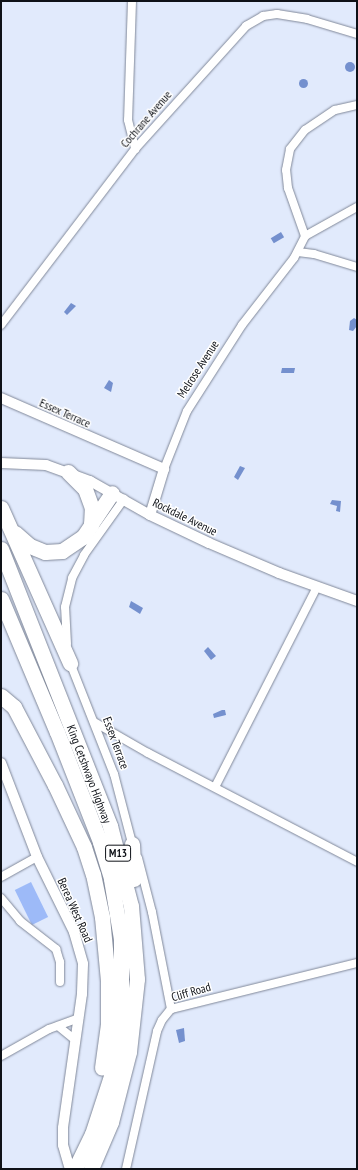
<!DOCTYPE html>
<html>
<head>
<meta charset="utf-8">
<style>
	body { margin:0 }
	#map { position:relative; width:358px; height:1170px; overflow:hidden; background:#e1eafc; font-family:"PT Sans Narrow",sans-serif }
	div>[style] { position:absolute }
	.green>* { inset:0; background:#9dbaf8; transform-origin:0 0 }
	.water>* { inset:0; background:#7490ce; transform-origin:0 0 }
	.round { border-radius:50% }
	.roads { filter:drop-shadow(0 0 1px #808899) drop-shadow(0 0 1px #808899) }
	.minor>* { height:8px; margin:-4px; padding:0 4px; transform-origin:4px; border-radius:4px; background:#fff }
	.tertiary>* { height:10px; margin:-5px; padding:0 5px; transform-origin:5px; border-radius:5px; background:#fff }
	.motorway>* { height:15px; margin:-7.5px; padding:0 7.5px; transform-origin:7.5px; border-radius:7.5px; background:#fff }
	span { translate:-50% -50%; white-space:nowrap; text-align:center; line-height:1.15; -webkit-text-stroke:3px #fff; paint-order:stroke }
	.shield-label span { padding:1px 3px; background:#fff; border:1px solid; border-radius:3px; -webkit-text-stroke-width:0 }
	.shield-label { font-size:11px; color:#0e1117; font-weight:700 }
	.street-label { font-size:12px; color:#0e1117 }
	.frame { position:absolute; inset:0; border:2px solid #0e1117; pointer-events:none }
</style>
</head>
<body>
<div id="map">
	<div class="green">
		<i style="left:31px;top:882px;width:39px;height:18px;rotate:64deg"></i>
	</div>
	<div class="water">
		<i class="round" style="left:345px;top:62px;width:10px;height:10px"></i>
		<i class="round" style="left:298.5px;top:78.5px;width:9px;height:9px"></i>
		<i style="left:281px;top:232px;width:6px;height:12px;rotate:59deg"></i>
		<i style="clip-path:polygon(71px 303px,76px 306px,67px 315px,64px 312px)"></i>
		<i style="clip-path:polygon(354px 318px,357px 320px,357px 326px,353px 331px,349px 330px,350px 321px)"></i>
		<i style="clip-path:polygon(282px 368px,295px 368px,294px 373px,281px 373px)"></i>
		<i style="clip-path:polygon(109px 380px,113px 383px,111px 392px,104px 388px)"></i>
		<i style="clip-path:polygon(240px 466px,245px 468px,238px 480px,234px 477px)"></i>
		<i style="clip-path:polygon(332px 500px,341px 501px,340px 512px,336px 511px,337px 506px,330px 504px)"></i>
		<i style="clip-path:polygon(131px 601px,143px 608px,140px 614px,129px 607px)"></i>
		<i style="clip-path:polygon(208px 647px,216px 656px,211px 660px,204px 651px)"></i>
		<i style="clip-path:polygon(222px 710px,225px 710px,226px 715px,214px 718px,213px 714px)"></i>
		<i style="clip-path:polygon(184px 1028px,185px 1041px,179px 1043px,176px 1030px)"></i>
	</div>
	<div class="roads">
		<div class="minor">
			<i style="left:132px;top:1px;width:119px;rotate:91.9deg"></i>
			<i style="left:128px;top:120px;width:30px;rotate:76deg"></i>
			<i style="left:305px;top:236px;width:51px;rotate:-109.5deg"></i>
			<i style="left:288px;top:188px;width:18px;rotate:-96deg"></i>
			<i style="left:286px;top:170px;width:21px;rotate:-79deg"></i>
			<i style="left:290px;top:149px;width:24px;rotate:-52deg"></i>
			<i style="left:305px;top:130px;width:36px;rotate:-34deg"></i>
			<i style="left:335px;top:110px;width:23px;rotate:-13deg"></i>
			<i style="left:305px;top:236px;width:60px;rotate:-29.1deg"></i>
			<i style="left:298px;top:252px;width:16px;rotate:7deg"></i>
			<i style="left:314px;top:254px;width:45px;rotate:16.8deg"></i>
			<i style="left:1px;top:325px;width:221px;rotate:-52.7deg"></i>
			<i style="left:135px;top:149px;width:166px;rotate:-47.9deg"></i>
			<i style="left:246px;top:26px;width:20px;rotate:-30deg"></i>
			<i style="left:263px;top:16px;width:14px;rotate:-8deg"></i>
			<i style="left:277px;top:14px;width:30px;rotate:9deg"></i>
			<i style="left:307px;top:19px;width:52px;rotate:16.7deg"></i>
			<i style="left:164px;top:469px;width:62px;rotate:-68.4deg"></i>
			<i style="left:187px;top:411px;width:102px;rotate:-57.4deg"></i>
			<i style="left:242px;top:325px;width:85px;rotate:-52.2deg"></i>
			<i style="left:294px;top:258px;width:25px;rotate:-63deg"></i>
			<i style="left:67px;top:644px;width:37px;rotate:-93deg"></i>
			<i style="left:65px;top:607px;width:30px;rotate:-76deg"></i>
			<i style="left:72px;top:578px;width:26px;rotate:-62deg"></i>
			<i style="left:84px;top:555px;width:69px;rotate:-54.5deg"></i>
			<i style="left:69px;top:660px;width:123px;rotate:68.5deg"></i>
			<i style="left:114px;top:774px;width:75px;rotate:75.4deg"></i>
			<i style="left:94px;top:722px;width:62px;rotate:29.9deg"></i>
			<i style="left:148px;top:753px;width:236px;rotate:27.5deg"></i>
			<i style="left:215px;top:787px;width:225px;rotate:-63deg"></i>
			<i style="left:138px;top:858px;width:56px;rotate:75.5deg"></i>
			<i style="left:152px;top:912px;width:99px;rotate:78.9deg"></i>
			<i style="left:1px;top:877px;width:41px;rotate:-29.1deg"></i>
			<i style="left:1px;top:898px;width:30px;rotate:50deg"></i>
			<i style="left:20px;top:921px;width:46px;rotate:37.9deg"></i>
			<i style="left:56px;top:949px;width:14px;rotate:73deg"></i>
			<i style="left:60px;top:962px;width:20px;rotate:90deg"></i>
			<i style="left:58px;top:1026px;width:22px;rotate:39deg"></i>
			<i style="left:1px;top:1056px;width:55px;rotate:-29.4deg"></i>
			<i style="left:49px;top:1029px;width:32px;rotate:-20deg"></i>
			<i style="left:126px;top:1169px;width:141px;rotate:-77.3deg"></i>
			<i style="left:157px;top:1031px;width:12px;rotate:-66deg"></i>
			<i style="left:162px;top:1020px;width:14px;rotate:-51deg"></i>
			<i style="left:171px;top:1009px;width:192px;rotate:-13.9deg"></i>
		</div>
		<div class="tertiary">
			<i style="left:1px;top:398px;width:178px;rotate:23.5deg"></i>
			<i style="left:164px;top:469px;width:48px;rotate:106.9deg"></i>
			<i style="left:1px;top:463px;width:45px;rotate:2.5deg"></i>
			<i style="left:46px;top:465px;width:47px;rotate:20deg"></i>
			<i style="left:90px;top:481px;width:69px;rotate:29.5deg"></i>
			<i style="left:150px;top:515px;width:65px;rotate:25.4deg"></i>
			<i style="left:209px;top:543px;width:76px;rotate:23.2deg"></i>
			<i style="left:279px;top:573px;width:83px;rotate:19.7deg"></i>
			<i style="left:1px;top:763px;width:101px;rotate:69deg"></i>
			<i style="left:37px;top:857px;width:84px;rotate:63.7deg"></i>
			<i style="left:74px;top:932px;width:33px;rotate:74deg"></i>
			<i style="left:83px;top:964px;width:30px;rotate:92deg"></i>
			<i style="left:82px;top:994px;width:135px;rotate:98.1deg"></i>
			<i style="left:63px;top:1128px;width:17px;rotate:90deg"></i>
			<i style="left:63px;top:1145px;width:25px;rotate:74deg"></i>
		</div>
		<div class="motorway">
			<i style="left:1px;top:508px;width:170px;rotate:66deg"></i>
			<i style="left:91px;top:524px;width:37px;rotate:-56deg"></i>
			<i style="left:15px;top:533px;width:20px;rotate:41deg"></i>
			<i style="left:30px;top:546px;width:16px;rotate:22deg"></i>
			<i style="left:45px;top:552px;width:17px;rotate:-3deg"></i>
			<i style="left:62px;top:551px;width:25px;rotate:-34deg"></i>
			<i style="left:83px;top:537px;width:14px;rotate:-56deg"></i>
			<i style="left:91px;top:525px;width:17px;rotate:-87deg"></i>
			<i style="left:92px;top:508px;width:20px;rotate:-110deg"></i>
			<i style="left:85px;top:489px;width:24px;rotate:-135deg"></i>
			<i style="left:1px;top:549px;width:298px;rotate:68.5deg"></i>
			<i style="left:110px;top:826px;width:83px;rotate:75.3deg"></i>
			<i style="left:131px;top:906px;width:73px;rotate:85.3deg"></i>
			<i style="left:137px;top:979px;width:73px;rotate:96.3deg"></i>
			<i style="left:129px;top:1052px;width:72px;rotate:104.4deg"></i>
			<i style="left:111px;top:1122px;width:51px;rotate:113.1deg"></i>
			<i style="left:1px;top:599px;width:144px;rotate:67.2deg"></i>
			<i style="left:57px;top:732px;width:118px;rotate:68.6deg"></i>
			<i style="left:100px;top:842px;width:39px;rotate:73deg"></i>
			<i style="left:111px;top:879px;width:61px;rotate:80.5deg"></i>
			<i style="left:121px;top:939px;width:68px;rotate:90deg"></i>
			<i style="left:121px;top:1007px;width:70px;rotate:98.2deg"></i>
			<i style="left:111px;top:1076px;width:61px;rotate:108.1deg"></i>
			<i style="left:92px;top:1134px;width:39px;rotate:116deg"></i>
			<i style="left:1px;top:696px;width:17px;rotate:40deg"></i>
			<i style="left:14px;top:707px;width:88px;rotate:62.3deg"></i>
			<i style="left:55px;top:785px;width:68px;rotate:64.9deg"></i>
			<i style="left:84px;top:847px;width:28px;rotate:72deg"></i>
			<i style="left:93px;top:874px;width:44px;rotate:78.2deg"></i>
			<i style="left:102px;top:917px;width:64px;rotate:84.6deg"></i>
			<i style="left:108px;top:981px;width:43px;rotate:90deg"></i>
			<i style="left:108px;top:1024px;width:44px;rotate:97.8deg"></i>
			<i style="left:132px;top:844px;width:35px;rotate:87deg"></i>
		</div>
	</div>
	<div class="shield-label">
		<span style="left:118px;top:853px">M13</span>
	</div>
	<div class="street-label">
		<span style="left:146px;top:119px;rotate:-49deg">Cochrane Avenue</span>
		<span style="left:198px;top:369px;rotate:-57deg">Melrose Avenue</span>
		<span style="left:65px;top:413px;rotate:24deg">Essex Terrace</span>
		<span style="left:185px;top:517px;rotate:26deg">Rockdale Avenue</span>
		<span style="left:116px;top:743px;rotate:70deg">Essex Terrace</span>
		<span style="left:89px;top:774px;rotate:69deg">King Cetshwayo Highway</span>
		<span style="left:75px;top:910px;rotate:66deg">Berea West Road</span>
		<span style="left:191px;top:992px;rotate:-16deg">Cliff Road</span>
	</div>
	<div class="frame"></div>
</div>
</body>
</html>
